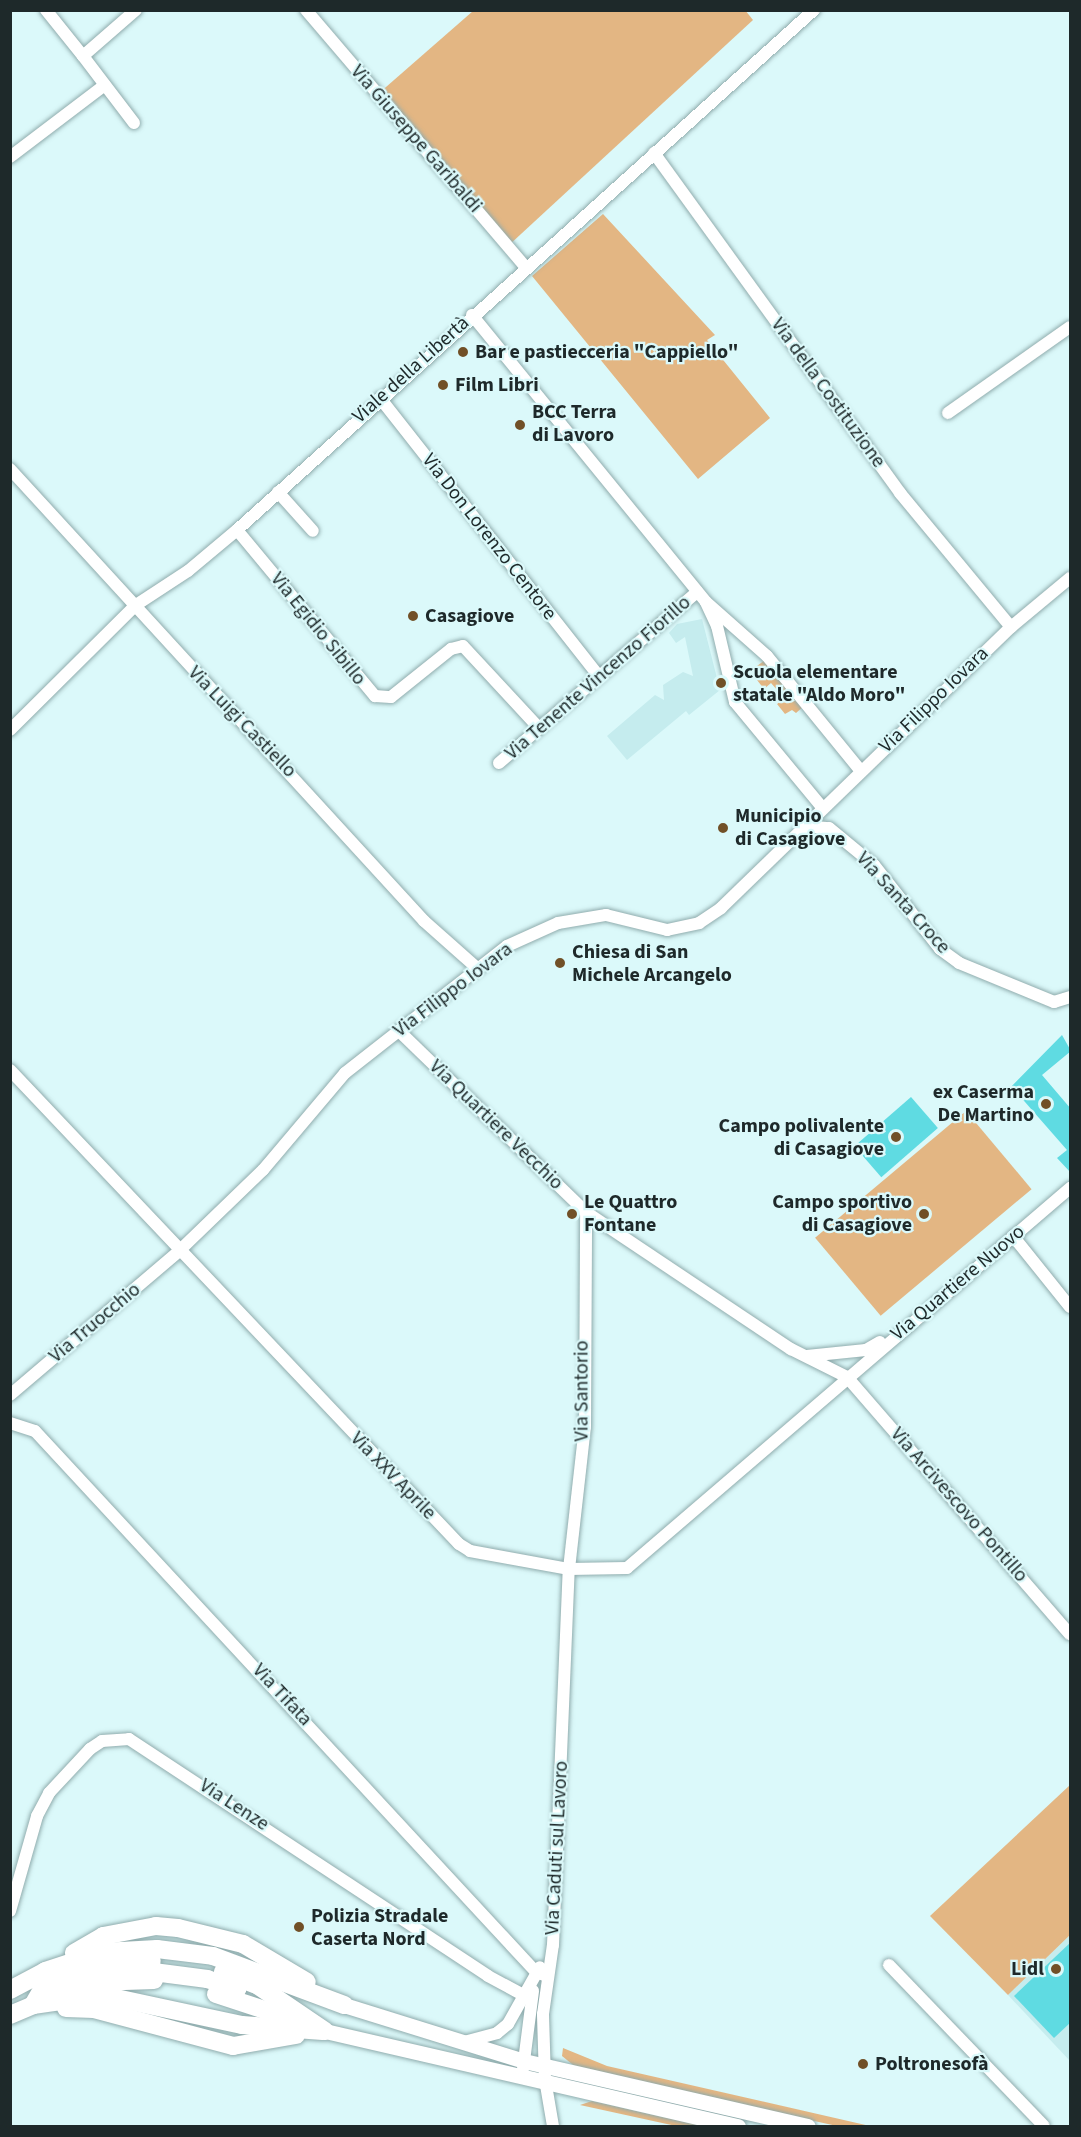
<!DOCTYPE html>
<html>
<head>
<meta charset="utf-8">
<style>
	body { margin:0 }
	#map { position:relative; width:1081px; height:2137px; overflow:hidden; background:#dbf9fa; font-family:"Source Sans 3",sans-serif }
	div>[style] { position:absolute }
	.built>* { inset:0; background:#c5ecee }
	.green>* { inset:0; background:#e3b683; transform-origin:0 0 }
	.building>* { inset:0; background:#5fdbe2; transform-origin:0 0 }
	.roads { filter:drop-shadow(0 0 2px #90acad) drop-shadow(0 0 2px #90acad) }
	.minor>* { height:12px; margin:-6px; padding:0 6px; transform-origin:6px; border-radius:6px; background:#fff }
	.major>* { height:15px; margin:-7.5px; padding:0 7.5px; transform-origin:7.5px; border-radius:7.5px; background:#fff }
	.highway>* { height:18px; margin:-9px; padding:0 9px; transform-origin:9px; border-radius:9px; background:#fff }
	.dots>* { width:16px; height:16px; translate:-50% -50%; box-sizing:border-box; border:3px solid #dbf9fa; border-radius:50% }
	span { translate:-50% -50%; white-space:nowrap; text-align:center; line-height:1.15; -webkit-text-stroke:4.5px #dbf9fa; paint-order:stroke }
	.street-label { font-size:20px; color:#1e292a }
	.poi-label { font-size:20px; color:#1e292a; font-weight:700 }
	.left { translate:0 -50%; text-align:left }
	.right { translate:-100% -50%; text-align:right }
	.frame { position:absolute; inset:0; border:12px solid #1e292a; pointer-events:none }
</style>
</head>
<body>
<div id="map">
	<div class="built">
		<i style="clip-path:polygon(702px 619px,720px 690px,689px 715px,686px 711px,627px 760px,607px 736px,655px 695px,664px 700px,663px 685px,683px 672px,693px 676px,685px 637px,676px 643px,669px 633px,677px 624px)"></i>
		<i style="clip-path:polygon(1070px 1935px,1070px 2061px,1008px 1995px)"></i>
	</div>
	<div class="green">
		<i style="clip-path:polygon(745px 10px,753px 20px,508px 246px,378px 94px,473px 11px)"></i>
		<i style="clip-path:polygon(603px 214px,715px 335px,707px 340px,770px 418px,698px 479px,532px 276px)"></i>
		<i style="clip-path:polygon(765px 660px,804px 706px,796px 713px,792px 710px,785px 714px,777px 704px,784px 698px,771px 683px,764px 689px,757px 680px,757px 666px)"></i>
		<i style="left:966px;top:1111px;width:102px;height:197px;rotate:50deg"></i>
		<i style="clip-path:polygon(1070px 1785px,1070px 1935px,1008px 1995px,930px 1916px)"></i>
		<i style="clip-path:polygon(563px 2048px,607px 2066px,870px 2126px,837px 2126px,578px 2069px,562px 2056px)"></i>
		<i style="clip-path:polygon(592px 2101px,703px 2126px,676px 2126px,580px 2105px)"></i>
	</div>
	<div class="building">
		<i style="clip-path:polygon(1062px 1035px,1071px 1051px,1042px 1075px,1071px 1109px,1071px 1173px,1057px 1158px,1067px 1150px,1018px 1094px,1011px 1100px,1005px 1093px)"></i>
		<i style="left:911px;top:1097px;width:41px;height:75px;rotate:49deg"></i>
		<i style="clip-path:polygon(1071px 1942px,1071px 2022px,1054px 2038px,1014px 1996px)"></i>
	</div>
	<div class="roads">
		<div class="minor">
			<i style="left:46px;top:10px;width:59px;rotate:51.2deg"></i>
			<i style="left:306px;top:10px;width:339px;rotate:49.5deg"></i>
			<i style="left:134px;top:123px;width:84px;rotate:-127.3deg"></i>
			<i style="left:83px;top:56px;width:70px;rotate:-41deg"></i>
			<i style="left:654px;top:153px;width:420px;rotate:54.1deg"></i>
			<i style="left:900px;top:493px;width:174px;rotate:50.4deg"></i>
			<i style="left:10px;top:157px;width:119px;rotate:-37.2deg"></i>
			<i style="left:472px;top:315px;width:370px;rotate:50.8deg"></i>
			<i style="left:380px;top:398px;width:354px;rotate:51.8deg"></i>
			<i style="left:948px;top:413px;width:149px;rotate:-35.2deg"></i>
			<i style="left:10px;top:469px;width:613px;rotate:47.51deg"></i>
			<i style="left:424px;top:921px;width:72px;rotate:41.6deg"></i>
			<i style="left:278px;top:492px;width:52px;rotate:48.1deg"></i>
			<i style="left:237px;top:530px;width:216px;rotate:50.3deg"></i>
			<i style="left:375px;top:696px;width:16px;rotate:4deg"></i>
			<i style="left:391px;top:697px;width:77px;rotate:-38.7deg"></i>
			<i style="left:451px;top:649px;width:12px;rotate:-14deg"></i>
			<i style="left:463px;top:646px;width:112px;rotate:47.2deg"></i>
			<i style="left:10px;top:730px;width:177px;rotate:-44.8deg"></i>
			<i style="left:136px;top:605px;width:62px;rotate:-33.2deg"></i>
			<i style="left:188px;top:571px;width:64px;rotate:-39.9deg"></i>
			<i style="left:237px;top:530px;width:777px;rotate:-42.03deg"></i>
			<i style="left:499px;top:763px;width:262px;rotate:-40.8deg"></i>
			<i style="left:821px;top:806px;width:135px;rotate:-129.6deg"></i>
			<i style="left:735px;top:702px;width:78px;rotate:-103.3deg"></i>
			<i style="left:717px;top:626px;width:26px;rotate:-115deg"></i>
			<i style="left:706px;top:602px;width:81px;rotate:41.5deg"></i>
			<i style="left:767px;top:656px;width:147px;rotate:50.8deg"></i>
			<i style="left:804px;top:826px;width:25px;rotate:5deg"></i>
			<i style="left:829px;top:828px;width:58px;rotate:39.4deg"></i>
			<i style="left:874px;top:865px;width:107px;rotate:51.8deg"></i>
			<i style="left:940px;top:949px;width:24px;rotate:36deg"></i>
			<i style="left:959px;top:963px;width:103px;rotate:22.3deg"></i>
			<i style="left:1054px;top:1002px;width:17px;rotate:-17deg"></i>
			<i style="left:399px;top:1031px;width:260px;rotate:44.1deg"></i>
			<i style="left:586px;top:1212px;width:247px;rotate:33.8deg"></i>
			<i style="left:791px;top:1349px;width:63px;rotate:26.6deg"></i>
			<i style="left:847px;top:1377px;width:340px;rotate:49.1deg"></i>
			<i style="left:10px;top:1070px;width:653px;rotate:46.55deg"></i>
			<i style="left:459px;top:1544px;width:13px;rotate:32deg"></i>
			<i style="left:470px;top:1551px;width:101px;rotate:10.3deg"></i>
			<i style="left:569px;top:1569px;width:58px;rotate:-1deg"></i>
			<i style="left:627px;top:1568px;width:584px;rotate:-40.62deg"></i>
			<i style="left:1013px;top:1236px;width:91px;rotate:51.2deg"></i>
			<i style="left:807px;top:1356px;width:59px;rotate:-5.8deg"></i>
			<i style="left:866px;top:1350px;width:16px;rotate:-30deg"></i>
			<i style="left:10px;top:1395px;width:222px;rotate:-40.4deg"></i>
			<i style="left:179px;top:1251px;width:117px;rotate:-44deg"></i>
			<i style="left:263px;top:1170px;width:127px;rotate:-49.8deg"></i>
			<i style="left:345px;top:1073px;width:206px;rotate:-38.1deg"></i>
			<i style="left:507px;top:946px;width:56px;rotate:-24.3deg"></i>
			<i style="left:558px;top:923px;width:49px;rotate:-9.5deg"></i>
			<i style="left:606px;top:915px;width:63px;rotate:13.8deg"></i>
			<i style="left:667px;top:930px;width:33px;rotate:-12deg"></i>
			<i style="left:699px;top:923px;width:27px;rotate:-34deg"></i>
			<i style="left:721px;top:908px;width:404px;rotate:-44.1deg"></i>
			<i style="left:1011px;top:627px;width:77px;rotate:-39.7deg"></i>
			<i style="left:10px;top:1423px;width:26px;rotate:18deg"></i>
			<i style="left:35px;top:1431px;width:737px;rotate:47.2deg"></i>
			<i style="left:536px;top:1972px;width:12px;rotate:20deg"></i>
			<i style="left:10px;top:1911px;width:99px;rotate:-74.1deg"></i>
			<i style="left:37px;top:1816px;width:26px;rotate:-62deg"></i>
			<i style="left:49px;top:1793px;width:60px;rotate:-47deg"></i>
			<i style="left:90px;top:1749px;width:14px;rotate:-34deg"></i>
			<i style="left:102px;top:1741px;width:27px;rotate:-4deg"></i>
			<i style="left:129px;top:1739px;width:430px;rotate:33.4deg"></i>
			<i style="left:488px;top:1976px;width:44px;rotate:28.3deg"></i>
			<i style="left:889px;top:1965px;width:223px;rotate:46.1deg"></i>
			<i style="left:464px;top:2042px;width:34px;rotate:-15deg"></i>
			<i style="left:497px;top:2033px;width:14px;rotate:-39deg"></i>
			<i style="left:508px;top:2024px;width:65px;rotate:-60.7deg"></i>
			<i style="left:523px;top:2069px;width:79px;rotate:-82.7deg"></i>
			<i style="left:553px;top:2126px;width:48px;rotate:-99.7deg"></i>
			<i style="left:545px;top:2079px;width:65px;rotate:-91.8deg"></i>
			<i style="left:543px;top:2014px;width:70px;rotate:-81.8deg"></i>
			<i style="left:553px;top:1945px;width:376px;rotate:-87.6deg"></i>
			<i style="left:569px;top:1569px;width:143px;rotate:-83.6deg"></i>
			<i style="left:585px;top:1427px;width:215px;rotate:-89.7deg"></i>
		</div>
		<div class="major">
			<i style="left:344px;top:2005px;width:189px;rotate:17.3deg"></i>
			<i style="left:524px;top:2061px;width:291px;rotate:12.9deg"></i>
			<i style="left:325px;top:2031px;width:424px;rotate:13deg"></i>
		</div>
		<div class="highway">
			<i style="left:74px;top:1953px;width:34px;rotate:-30deg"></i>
			<i style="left:103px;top:1936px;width:54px;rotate:-10.7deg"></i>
			<i style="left:156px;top:1926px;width:22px;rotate:5deg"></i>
			<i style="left:178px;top:1928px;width:67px;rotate:13.8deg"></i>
			<i style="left:243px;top:1944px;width:74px;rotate:30.7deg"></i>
			<i style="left:138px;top:1970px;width:70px;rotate:7.4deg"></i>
			<i style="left:207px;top:1979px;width:32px;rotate:18deg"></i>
			<i style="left:223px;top:1972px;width:36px;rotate:21deg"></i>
			<i style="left:257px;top:1985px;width:82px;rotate:34.1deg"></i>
			<i style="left:10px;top:1990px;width:40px;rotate:-28deg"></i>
			<i style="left:45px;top:1971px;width:61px;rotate:-18.1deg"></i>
			<i style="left:103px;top:1952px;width:54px;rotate:-3.2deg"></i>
			<i style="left:157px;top:1949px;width:56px;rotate:7.1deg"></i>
			<i style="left:213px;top:1956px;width:140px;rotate:20.5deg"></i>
			<i style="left:57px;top:1991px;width:39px;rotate:-13deg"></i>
			<i style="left:95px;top:1982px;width:59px;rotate:-1.9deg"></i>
			<i style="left:216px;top:1994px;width:89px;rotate:18.2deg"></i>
			<i style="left:33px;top:2005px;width:22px;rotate:-60deg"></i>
			<i style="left:44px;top:1986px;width:15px;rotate:-32deg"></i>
			<i style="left:57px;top:1978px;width:38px;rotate:-17deg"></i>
			<i style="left:93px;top:1967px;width:59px;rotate:-5.8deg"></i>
			<i style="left:66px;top:2008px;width:28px;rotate:2deg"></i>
			<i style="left:94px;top:2009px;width:144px;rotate:14.9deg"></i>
			<i style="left:233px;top:2046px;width:64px;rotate:-9.9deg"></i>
			<i style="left:10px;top:2015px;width:25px;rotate:-23deg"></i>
			<i style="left:33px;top:2005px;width:70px;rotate:-8.2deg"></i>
			<i style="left:102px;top:1995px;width:143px;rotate:12.1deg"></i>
			<i style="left:242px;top:2025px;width:81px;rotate:4.2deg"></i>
		</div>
	</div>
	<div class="dots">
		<i style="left:463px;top:352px;background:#715027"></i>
		<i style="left:443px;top:385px;background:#715027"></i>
		<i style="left:520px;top:425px;background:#715027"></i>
		<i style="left:413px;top:616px;background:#715027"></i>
		<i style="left:721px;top:683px;background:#715027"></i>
		<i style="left:723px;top:828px;background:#715027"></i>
		<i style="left:560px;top:963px;background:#715027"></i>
		<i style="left:1046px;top:1104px;background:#715027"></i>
		<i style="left:896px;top:1137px;background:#715027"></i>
		<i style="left:572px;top:1214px;background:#715027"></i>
		<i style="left:924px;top:1214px;background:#715027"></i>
		<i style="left:299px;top:1927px;background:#715027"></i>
		<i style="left:1056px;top:1969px;background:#715027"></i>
		<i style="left:863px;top:2064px;background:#715027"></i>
	</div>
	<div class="street-label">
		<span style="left:416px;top:139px;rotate:49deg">Via Giuseppe Garibaldi</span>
		<span style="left:411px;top:370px;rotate:-42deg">Viale della Libertà</span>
		<span style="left:828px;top:393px;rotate:54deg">Via della Costituzione</span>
		<span style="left:489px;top:537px;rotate:52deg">Via Don Lorenzo Centore</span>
		<span style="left:318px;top:629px;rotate:51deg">Via Egidio Sibillo</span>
		<span style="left:598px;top:678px;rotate:-41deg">Via Tenente Vincenzo Fiorillo</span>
		<span style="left:934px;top:700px;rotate:-44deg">Via Filippo Iovara</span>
		<span style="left:242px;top:722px;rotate:46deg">Via Luigi Castiello</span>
		<span style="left:903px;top:903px;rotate:48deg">Via Santa Croce</span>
		<span style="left:453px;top:990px;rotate:-37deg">Via Filippo Iovara</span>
		<span style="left:496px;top:1125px;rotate:44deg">Via Quartiere Vecchio</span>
		<span style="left:958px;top:1283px;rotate:-40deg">Via Quartiere Nuovo</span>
		<span style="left:95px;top:1323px;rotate:-40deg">Via Truocchio</span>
		<span style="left:582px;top:1391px;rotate:-90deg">Via Santorio</span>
		<span style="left:393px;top:1476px;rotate:46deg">Via XXV Aprile</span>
		<span style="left:959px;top:1505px;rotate:49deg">Via Arcivescovo Pontillo</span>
		<span style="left:282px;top:1695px;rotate:47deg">Via Tifata</span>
		<span style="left:234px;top:1805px;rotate:33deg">Via Lenze</span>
		<span style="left:557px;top:1848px;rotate:-87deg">Via Caduti sul Lavoro</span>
	</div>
	<div class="poi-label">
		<span class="left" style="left:475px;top:352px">Bar e pastiecceria "Cappiello"</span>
		<span class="left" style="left:455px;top:385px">Film Libri</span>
		<span class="left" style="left:532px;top:424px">BCC Terra<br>di Lavoro</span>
		<span class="left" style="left:425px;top:616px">Casagiove</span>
		<span class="left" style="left:733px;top:684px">Scuola elementare<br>statale "Aldo Moro"</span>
		<span class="left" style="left:735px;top:828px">Municipio<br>di Casagiove</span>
		<span class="left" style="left:572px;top:964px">Chiesa di San<br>Michele Arcangelo</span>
		<span class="right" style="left:1034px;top:1104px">ex Caserma<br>De Martino</span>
		<span class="right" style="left:884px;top:1138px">Campo polivalente<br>di Casagiove</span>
		<span class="left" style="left:584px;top:1214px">Le Quattro<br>Fontane</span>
		<span class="right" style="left:912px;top:1214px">Campo sportivo<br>di Casagiove</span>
		<span class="left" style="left:311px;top:1928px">Polizia Stradale<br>Caserta Nord</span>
		<span class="right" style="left:1044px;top:1969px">Lidl</span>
		<span class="left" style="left:875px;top:2064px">Poltronesofà</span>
	</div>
	<div class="frame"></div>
</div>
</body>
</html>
